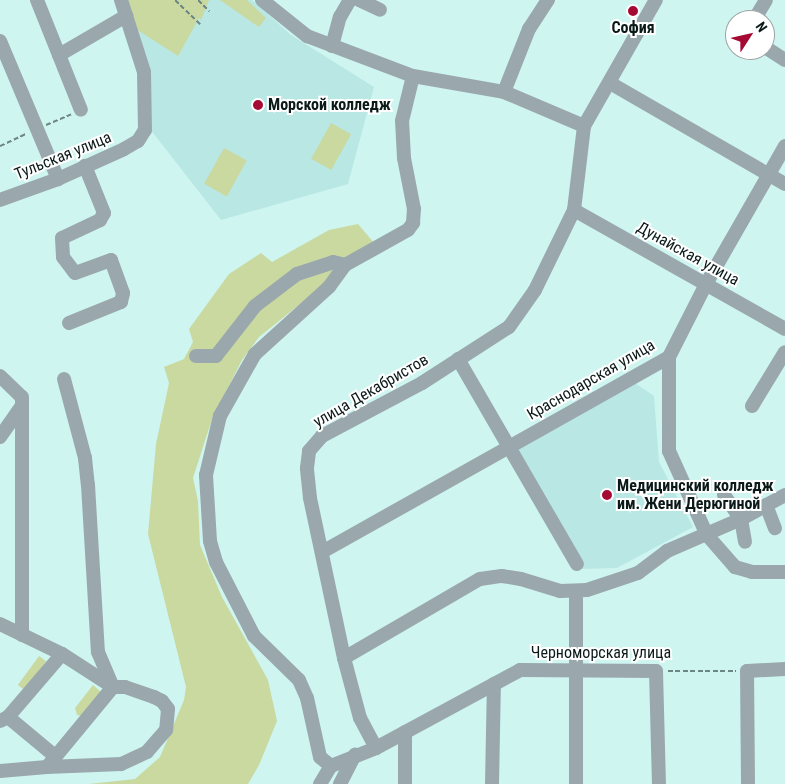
<!DOCTYPE html>
<html>
<head>
<meta charset="utf-8">
<style>
	body { margin:0 }
	#map { position:relative; width:785px; height:784px; overflow:hidden; background:#cff5f1; font-family:"Roboto Condensed",sans-serif }
	div>[style] { position:absolute }
	.built>* { inset:0; background:#b9e7e4 }
	.green>* { inset:0; background:#c9d99f; transform-origin:0 0 }
	.path>* { height:2px; margin-top:-1px; transform-origin:0; background:repeating-linear-gradient(90deg,#6c8684 0 5px,transparent 0 7.5px) }
	.minor>* { height:14px; margin:-7px; padding:0 7px; transform-origin:7px; border-radius:7px; background:#9aa8ae }
	.dots>* { width:14px; height:14px; translate:-50% -50%; box-sizing:border-box; border:2px solid #fff; border-radius:50% }
	span { translate:-50% -50%; white-space:nowrap; text-align:center; line-height:1.15; -webkit-text-stroke:4px #fff; paint-order:stroke }
	.poi-label { font-size:16px; color:#0b1a19; font-weight:700 }
	.left { translate:0 -50%; text-align:left }
	.street-label { font-size:16px; color:#0b1a19 }
	.north { position:absolute; left:725px; top:10px; width:50px; height:50px; box-sizing:border-box; background:#fff; border:1px solid #9da3a3; border-radius:50%; rotate:55deg; font-size:14px; font-weight:700; line-height:20px; text-align:center; color:#0b1a19 }
	.north::after { content:''; display:block; margin:auto; width:18px; height:22px; background:#a50a34; clip-path:polygon(50% 0,100% 100%,50% 72%,0 100%) }
</style>
</head>
<body>
<div id="map">
	<div class="built">
		<i style="clip-path:polygon(124px 0,252px 0,291px 35px,374px 87px,348px 184px,221px 220px,146px 124px,149px 83px)"></i>
		<i style="clip-path:polygon(632px 381px,654px 396px,659px 462px,693px 527px,617px 568px,580px 569px,512px 448px)"></i>
	</div>
	<div class="green">
		<i style="clip-path:polygon(126px 0,209px 0,201px 20px,199px 18px,178px 56px,136px 29px)"></i>
		<i style="clip-path:polygon(220px 0,247px 0,266px 18px,259px 27px)"></i>
		<i style="left:331px;top:123px;width:23px;height:41px;rotate:29deg"></i>
		<i style="left:224px;top:148px;width:26px;height:41px;rotate:29deg"></i>
		<i style="clip-path:polygon(358px 224px,375px 244px,259px 337px,242px 360px,212px 419px,193px 478px,198px 501px,200px 545px,222px 597px,268px 680px,277px 721px,259px 765px,248px 784px,89px 784px,135px 779px,160px 757px,184px 700px,186px 687px,148px 534px,156px 444px,169px 383px,164px 367px,184px 359px,193px 342px,189px 329px,229px 274px,261px 253px,272px 262px,329px 230px)"></i>
		<i style="left:39px;top:656px;width:9px;height:36px;rotate:36deg"></i>
		<i style="clip-path:polygon(93px 685px,101px 692px,82px 716px,77px 715px,75px 708px)"></i>
	</div>
	<div class="path">
		<i style="left:175px;top:0;width:35px;rotate:44deg"></i>
		<i style="left:198px;top:0;width:16px;rotate:45deg"></i>
		<i style="left:46px;top:125px;width:28px;rotate:-23deg"></i>
		<i style="left:0;top:146px;width:29px;rotate:-25deg"></i>
		<i style="left:668px;top:671px;width:68px"></i>
	</div>
	<div class="minor">
		<i style="left:37px;top:0;width:118px;rotate:68.2deg"></i>
		<i style="left:262px;top:0;width:58px;rotate:38.7deg"></i>
		<i style="left:307px;top:36px;width:113px;rotate:20.7deg"></i>
		<i style="left:413px;top:76px;width:92px;rotate:10deg"></i>
		<i style="left:504px;top:92px;width:87px;rotate:23deg"></i>
		<i style="left:359px;top:0;width:23px;rotate:25deg"></i>
		<i style="left:754px;top:20px;width:23px;rotate:-59deg"></i>
		<i style="left:0;top:41px;width:150px;rotate:67.2deg"></i>
		<i style="left:332px;top:46px;width:30px;rotate:-75deg"></i>
		<i style="left:340px;top:17px;width:20px;rotate:-60deg"></i>
		<i style="left:765px;top:47px;width:24px;rotate:33deg"></i>
		<i style="left:59px;top:55px;width:78px;rotate:-30.2deg"></i>
		<i style="left:610px;top:83px;width:202px;rotate:30deg"></i>
		<i style="left:504px;top:92px;width:68px;rotate:-68.4deg"></i>
		<i style="left:529px;top:29px;width:35px;rotate:-57deg"></i>
		<i style="left:0;top:200px;width:62px;rotate:-19.9deg"></i>
		<i style="left:58px;top:179px;width:72px;rotate:-24.4deg"></i>
		<i style="left:124px;top:149px;width:16px;rotate:-30deg"></i>
		<i style="left:138px;top:141px;width:13px;rotate:-58deg"></i>
		<i style="left:145px;top:130px;width:58px;rotate:-91deg"></i>
		<i style="left:144px;top:72px;width:76px;rotate:-107.7deg"></i>
		<i style="left:574px;top:210px;width:242px;rotate:29.4deg"></i>
		<i style="left:69px;top:323px;width:56px;rotate:-22deg"></i>
		<i style="left:121px;top:302px;width:9px;rotate:-77deg"></i>
		<i style="left:123px;top:293px;width:35px;rotate:-110deg"></i>
		<i style="left:111px;top:260px;width:38px;rotate:160deg"></i>
		<i style="left:75px;top:273px;width:20px;rotate:-127deg"></i>
		<i style="left:63px;top:257px;width:19px;rotate:-93deg"></i>
		<i style="left:62px;top:238px;width:42px;rotate:-25.3deg"></i>
		<i style="left:100px;top:220px;width:8px;rotate:-60deg"></i>
		<i style="left:104px;top:213px;width:51px;rotate:-112deg"></i>
		<i style="left:196px;top:356px;width:20px"></i>
		<i style="left:216px;top:356px;width:63px;rotate:-52deg"></i>
		<i style="left:255px;top:306px;width:53px;rotate:-37.3deg"></i>
		<i style="left:297px;top:274px;width:38px;rotate:-18deg"></i>
		<i style="left:333px;top:262px;width:12px;rotate:14deg"></i>
		<i style="left:669px;top:357px;width:94px;rotate:90deg"></i>
		<i style="left:669px;top:451px;width:92px;rotate:65.7deg"></i>
		<i style="left:707px;top:535px;width:43px;rotate:48.8deg"></i>
		<i style="left:735px;top:567px;width:18px;rotate:16deg"></i>
		<i style="left:752px;top:572px;width:33px"></i>
		<i style="left:458px;top:359px;width:237px;rotate:59.9deg"></i>
		<i style="left:0;top:376px;width:30px;rotate:44deg"></i>
		<i style="left:22px;top:397px;width:238px;rotate:90deg"></i>
		<i style="left:64px;top:379px;width:82px;rotate:75.1deg"></i>
		<i style="left:85px;top:458px;width:27px;rotate:84deg"></i>
		<i style="left:88px;top:485px;width:167px;rotate:86.6deg"></i>
		<i style="left:98px;top:652px;width:38px;rotate:67deg"></i>
		<i style="left:752px;top:406px;width:63px;rotate:-58.6deg"></i>
		<i style="left:0;top:437px;width:38px;rotate:-55deg"></i>
		<i style="left:724px;top:495px;width:29px;rotate:55deg"></i>
		<i style="left:741px;top:519px;width:23px;rotate:80deg"></i>
		<i style="left:766px;top:505px;width:25px;rotate:69deg"></i>
		<i style="left:322px;top:552px;width:398px;rotate:-29.3deg"></i>
		<i style="left:669px;top:357px;width:82px;rotate:-63.1deg"></i>
		<i style="left:706px;top:284px;width:159px;rotate:-60.2deg"></i>
		<i style="left:0;top:624px;width:69px;rotate:25.8deg"></i>
		<i style="left:62px;top:654px;width:61px;rotate:32.9deg"></i>
		<i style="left:113px;top:687px;width:12px"></i>
		<i style="left:125px;top:687px;width:31px;rotate:19deg"></i>
		<i style="left:154px;top:697px;width:9px;rotate:27deg"></i>
		<i style="left:162px;top:701px;width:10px;rotate:53deg"></i>
		<i style="left:168px;top:709px;width:21px;rotate:95deg"></i>
		<i style="left:166px;top:730px;width:29px;rotate:131deg"></i>
		<i style="left:147px;top:752px;width:29px;rotate:155deg"></i>
		<i style="left:121px;top:764px;width:74px;rotate:177.7deg"></i>
		<i style="left:344px;top:658px;width:157px;rotate:-30.2deg"></i>
		<i style="left:480px;top:579px;width:22px;rotate:-8deg"></i>
		<i style="left:502px;top:576px;width:19px;rotate:9deg"></i>
		<i style="left:521px;top:579px;width:41px;rotate:17.1deg"></i>
		<i style="left:560px;top:591px;width:27px;rotate:-2deg"></i>
		<i style="left:587px;top:590px;width:54px;rotate:-18.4deg"></i>
		<i style="left:638px;top:573px;width:36px;rotate:-37deg"></i>
		<i style="left:667px;top:551px;width:81px;rotate:-23.4deg"></i>
		<i style="left:741px;top:519px;width:50px;rotate:-28.6deg"></i>
		<i style="left:8px;top:717px;width:62px;rotate:39.8deg"></i>
		<i style="left:0;top:721px;width:9px;rotate:-27deg"></i>
		<i style="left:8px;top:717px;width:83px;rotate:-49.4deg"></i>
		<i style="left:376px;top:748px;width:34px;rotate:-118deg"></i>
		<i style="left:360px;top:718px;width:62px;rotate:-104.9deg"></i>
		<i style="left:344px;top:658px;width:164px;rotate:-102deg"></i>
		<i style="left:310px;top:498px;width:30px;rotate:-96deg"></i>
		<i style="left:307px;top:468px;width:17px;rotate:-83deg"></i>
		<i style="left:309px;top:451px;width:20px;rotate:-49deg"></i>
		<i style="left:322px;top:436px;width:113px;rotate:-27.9deg"></i>
		<i style="left:422px;top:383px;width:103px;rotate:-32.8deg"></i>
		<i style="left:509px;top:327px;width:45px;rotate:-54.9deg"></i>
		<i style="left:535px;top:290px;width:89px;rotate:-64deg"></i>
		<i style="left:574px;top:210px;width:85px;rotate:-83.2deg"></i>
		<i style="left:584px;top:126px;width:145px;rotate:-60.3deg"></i>
		<i style="left:331px;top:766px;width:14px;rotate:-141deg"></i>
		<i style="left:320px;top:757px;width:60px;rotate:-102.4deg"></i>
		<i style="left:307px;top:698px;width:20px;rotate:-114deg"></i>
		<i style="left:299px;top:680px;width:63px;rotate:-135.6deg"></i>
		<i style="left:254px;top:636px;width:83px;rotate:-117.2deg"></i>
		<i style="left:216px;top:562px;width:22px;rotate:-106deg"></i>
		<i style="left:210px;top:541px;width:66px;rotate:-93.5deg"></i>
		<i style="left:206px;top:475px;width:61px;rotate:-76.7deg"></i>
		<i style="left:220px;top:416px;width:71px;rotate:-60.6deg"></i>
		<i style="left:255px;top:354px;width:100px;rotate:-42.2deg"></i>
		<i style="left:329px;top:287px;width:27px;rotate:-54deg"></i>
		<i style="left:345px;top:265px;width:72px;rotate:-29.1deg"></i>
		<i style="left:408px;top:230px;width:9px;rotate:-54deg"></i>
		<i style="left:413px;top:223px;width:14px;rotate:-86deg"></i>
		<i style="left:414px;top:209px;width:52px;rotate:-101.1deg"></i>
		<i style="left:404px;top:158px;width:37px;rotate:-93deg"></i>
		<i style="left:402px;top:121px;width:46px;rotate:-76.3deg"></i>
		<i style="left:0;top:771px;width:47px;rotate:-4.9deg"></i>
		<i style="left:47px;top:767px;width:104px;rotate:-50.5deg"></i>
		<i style="left:320px;top:784px;width:21px;rotate:-59deg"></i>
		<i style="left:331px;top:766px;width:48px;rotate:-21.8deg"></i>
		<i style="left:376px;top:748px;width:164px;rotate:-28.4deg"></i>
		<i style="left:520px;top:670px;width:136px;rotate:0.4deg"></i>
		<i style="left:656px;top:671px;width:113px;rotate:88.5deg"></i>
		<i style="left:340px;top:784px;width:33px;rotate:-63deg"></i>
		<i style="left:405px;top:784px;width:52px;rotate:-90deg"></i>
		<i style="left:492px;top:784px;width:100px;rotate:-88.9deg"></i>
		<i style="left:576px;top:784px;width:192px;rotate:-90deg"></i>
		<i style="left:748px;top:784px;width:113px;rotate:-90.5deg"></i>
		<i style="left:747px;top:671px;width:38px;rotate:-3deg"></i>
	</div>
	<div class="dots">
		<i style="left:633px;top:11px;background:#a50a34"></i>
		<i style="left:258px;top:105px;background:#a50a34"></i>
		<i style="left:607px;top:495px;background:#a50a34"></i>
	</div>
	<div class="poi-label">
		<span style="left:633px;top:28px">София</span>
		<span class="left" style="left:268px;top:105px">Морской колледж</span>
		<span class="left" style="left:617px;top:495px">Медицинский колледж<br>им. Жени Дерюгиной</span>
	</div>
	<div class="street-label">
		<span style="left:63px;top:156px;rotate:-22deg">Тульская улица</span>
		<span style="left:688px;top:254px;rotate:29deg">Дунайская улица</span>
		<span style="left:591px;top:380px;rotate:-30deg">Краснодарская улица</span>
		<span style="left:371px;top:391px;rotate:-30deg">улица Декабристов</span>
		<span style="left:601px;top:653px">Черноморская улица</span>
	</div>
	<div class="north">N</div>
</div>
</body>
</html>
